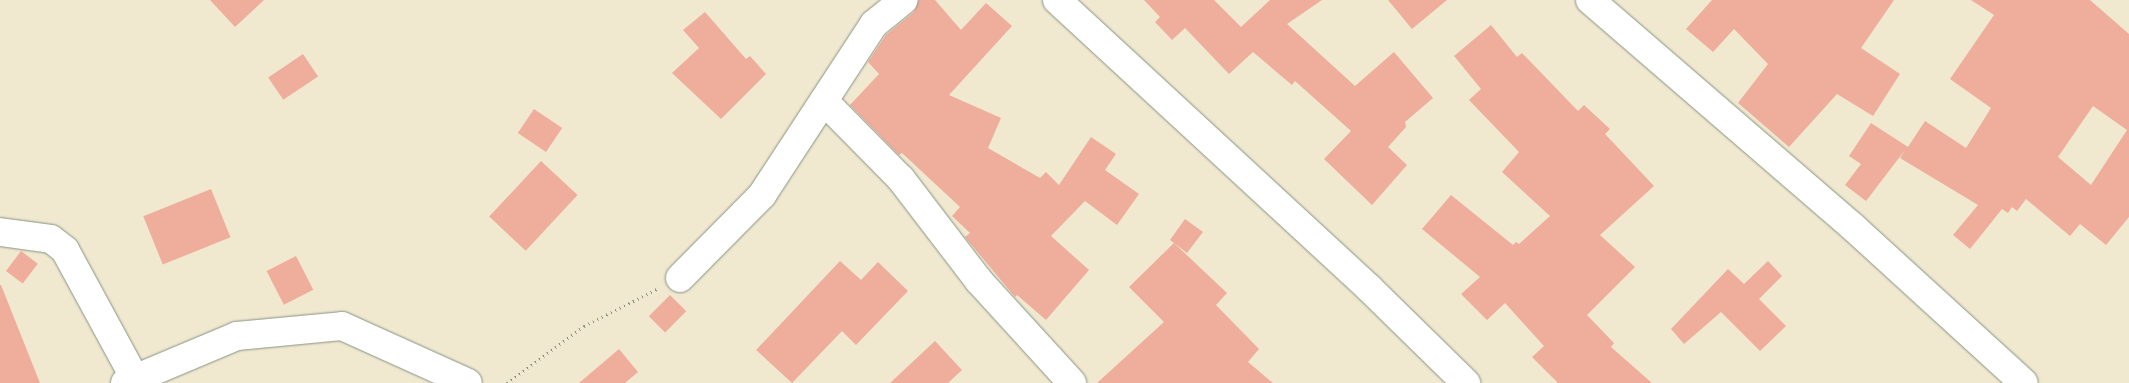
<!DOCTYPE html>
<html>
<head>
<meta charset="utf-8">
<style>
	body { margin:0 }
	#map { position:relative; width:2129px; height:383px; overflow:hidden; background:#f0e9d0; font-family:"IM FELL English",serif }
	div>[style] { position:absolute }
	.building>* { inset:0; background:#efad9c; transform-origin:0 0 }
	.path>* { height:3px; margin-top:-1.5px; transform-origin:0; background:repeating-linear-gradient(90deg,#889382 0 1px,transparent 0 5px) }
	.roads { filter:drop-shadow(0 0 1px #889382) drop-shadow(0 0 1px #889382) }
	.minor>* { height:28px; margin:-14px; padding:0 14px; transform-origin:14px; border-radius:14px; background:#fff }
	span { translate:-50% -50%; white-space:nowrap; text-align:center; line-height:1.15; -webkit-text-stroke:5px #fff; paint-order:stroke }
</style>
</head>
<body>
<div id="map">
	<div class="building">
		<i style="clip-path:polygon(210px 0,264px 0,235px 27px)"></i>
		<i style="clip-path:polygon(919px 0,935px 0,961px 30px,986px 3px,1012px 26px,949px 95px,1001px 118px,988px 148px,1040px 178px,1046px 172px,1059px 185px,1091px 137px,1116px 154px,1105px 170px,1139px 194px,1117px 225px,1085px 201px,1051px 236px,1089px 270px,1046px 320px,1017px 295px,1015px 297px,965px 237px,970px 233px,952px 216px,960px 207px,902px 153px,899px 155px,850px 105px,879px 74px,868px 62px,886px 35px,914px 12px)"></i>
		<i style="clip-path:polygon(1144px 0,1214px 0,1241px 27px,1270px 0,1322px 0,1287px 24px,1355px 86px,1394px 52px,1433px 98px,1405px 122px,1406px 127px,1388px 147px,1407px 165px,1372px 205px,1324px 159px,1351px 131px,1295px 81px,1292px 85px,1253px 52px,1229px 74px,1185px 28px,1172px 40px,1155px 22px,1160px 17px)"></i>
		<i style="clip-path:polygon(1388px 0,1447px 0,1412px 29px)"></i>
		<i style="clip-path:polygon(1712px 0,1894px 0,1861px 48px,1900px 74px,1873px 116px,1837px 94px,1789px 147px,1738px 103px,1768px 64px,1734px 29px,1713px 52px,1686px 29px)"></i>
		<i style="clip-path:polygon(evenodd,1971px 0,2090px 0,2129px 34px,2129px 217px,2106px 245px,2080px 224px,2070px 236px,2026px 199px,2017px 211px,2012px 207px,2008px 213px,2002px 209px,1970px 249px,1953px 235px,1978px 205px,1900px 158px,1905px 150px,1866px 201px,1845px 185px,1861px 164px,1849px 156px,1871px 123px,1908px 147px,1925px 121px,1966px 148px,1991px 108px,1950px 79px,1994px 15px,1971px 0,2093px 106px,2127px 130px,2091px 185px,2058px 157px,2093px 106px)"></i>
		<i style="clip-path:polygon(705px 12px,746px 59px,750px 56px,766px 74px,721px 119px,672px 73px,699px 48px,683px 30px)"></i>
		<i style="clip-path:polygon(1491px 25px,1517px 57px,1522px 53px,1578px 111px,1584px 105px,1610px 129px,1605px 134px,1654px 186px,1600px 235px,1635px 267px,1587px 315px,1614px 343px,1611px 347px,1652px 383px,1558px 383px,1532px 357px,1544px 346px,1505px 303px,1487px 320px,1461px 294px,1480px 277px,1422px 229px,1451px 195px,1513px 245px,1516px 242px,1519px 244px,1550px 216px,1502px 172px,1519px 152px,1469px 100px,1481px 89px,1454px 56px)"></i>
		<i style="left:303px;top:54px;width:27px;height:42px;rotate:56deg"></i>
		<i style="left:534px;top:109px;width:34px;height:29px;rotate:34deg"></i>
		<i style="left:541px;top:161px;width:50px;height:76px;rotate:43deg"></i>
		<i style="left:211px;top:189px;width:52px;height:73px;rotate:68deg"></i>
		<i style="clip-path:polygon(1185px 219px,1203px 232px,1187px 253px,1174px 243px,1227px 293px,1216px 305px,1259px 349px,1248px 362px,1273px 383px,1097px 383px,1164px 322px,1129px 287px,1174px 243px,1170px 240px)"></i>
		<i style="left:21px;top:251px;width:21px;height:25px;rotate:37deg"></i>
		<i style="left:296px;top:256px;width:38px;height:33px;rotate:63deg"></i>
		<i style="clip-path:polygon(840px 261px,861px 280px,878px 262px,908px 291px,856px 345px,842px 331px,792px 383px,756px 350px)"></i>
		<i style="clip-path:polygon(1768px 261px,1782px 276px,1759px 299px,1786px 326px,1760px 351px,1721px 312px,1684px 344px,1671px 329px,1728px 269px,1744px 284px)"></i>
		<i style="clip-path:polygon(0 285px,1px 285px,40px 383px,0 383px)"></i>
		<i style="left:670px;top:295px;width:23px;height:30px;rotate:45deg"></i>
		<i style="clip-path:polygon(935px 341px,962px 370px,948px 383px,890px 383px)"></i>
		<i style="clip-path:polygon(619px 349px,638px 372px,625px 383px,579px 383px)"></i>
	</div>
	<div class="path">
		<i style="left:507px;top:383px;width:96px;rotate:-36.5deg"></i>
		<i style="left:584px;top:326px;width:82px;rotate:-26.9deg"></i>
	</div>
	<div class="roads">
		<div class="minor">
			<i style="left:1057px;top:0;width:425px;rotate:42.7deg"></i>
			<i style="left:1369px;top:288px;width:136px;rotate:44.4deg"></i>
			<i style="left:1590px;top:0;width:347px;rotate:40.8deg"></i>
			<i style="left:1853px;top:227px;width:231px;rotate:42.4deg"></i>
			<i style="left:824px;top:101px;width:110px;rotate:45.4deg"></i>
			<i style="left:901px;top:179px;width:128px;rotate:52.6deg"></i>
			<i style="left:979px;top:281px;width:138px;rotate:47.6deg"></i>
			<i style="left:0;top:232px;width:51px;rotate:7.8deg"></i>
			<i style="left:51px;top:239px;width:18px;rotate:38deg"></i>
			<i style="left:65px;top:250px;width:147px;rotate:61.5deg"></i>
			<i style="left:680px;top:278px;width:117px;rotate:-45.3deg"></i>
			<i style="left:762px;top:195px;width:204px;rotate:-56.8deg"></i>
			<i style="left:874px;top:24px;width:38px;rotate:-39deg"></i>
			<i style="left:125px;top:383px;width:121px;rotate:-22.8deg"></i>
			<i style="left:237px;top:336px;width:105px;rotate:-5.4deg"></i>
			<i style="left:342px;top:326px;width:138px;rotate:24.3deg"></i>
		</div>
	</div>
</div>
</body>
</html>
